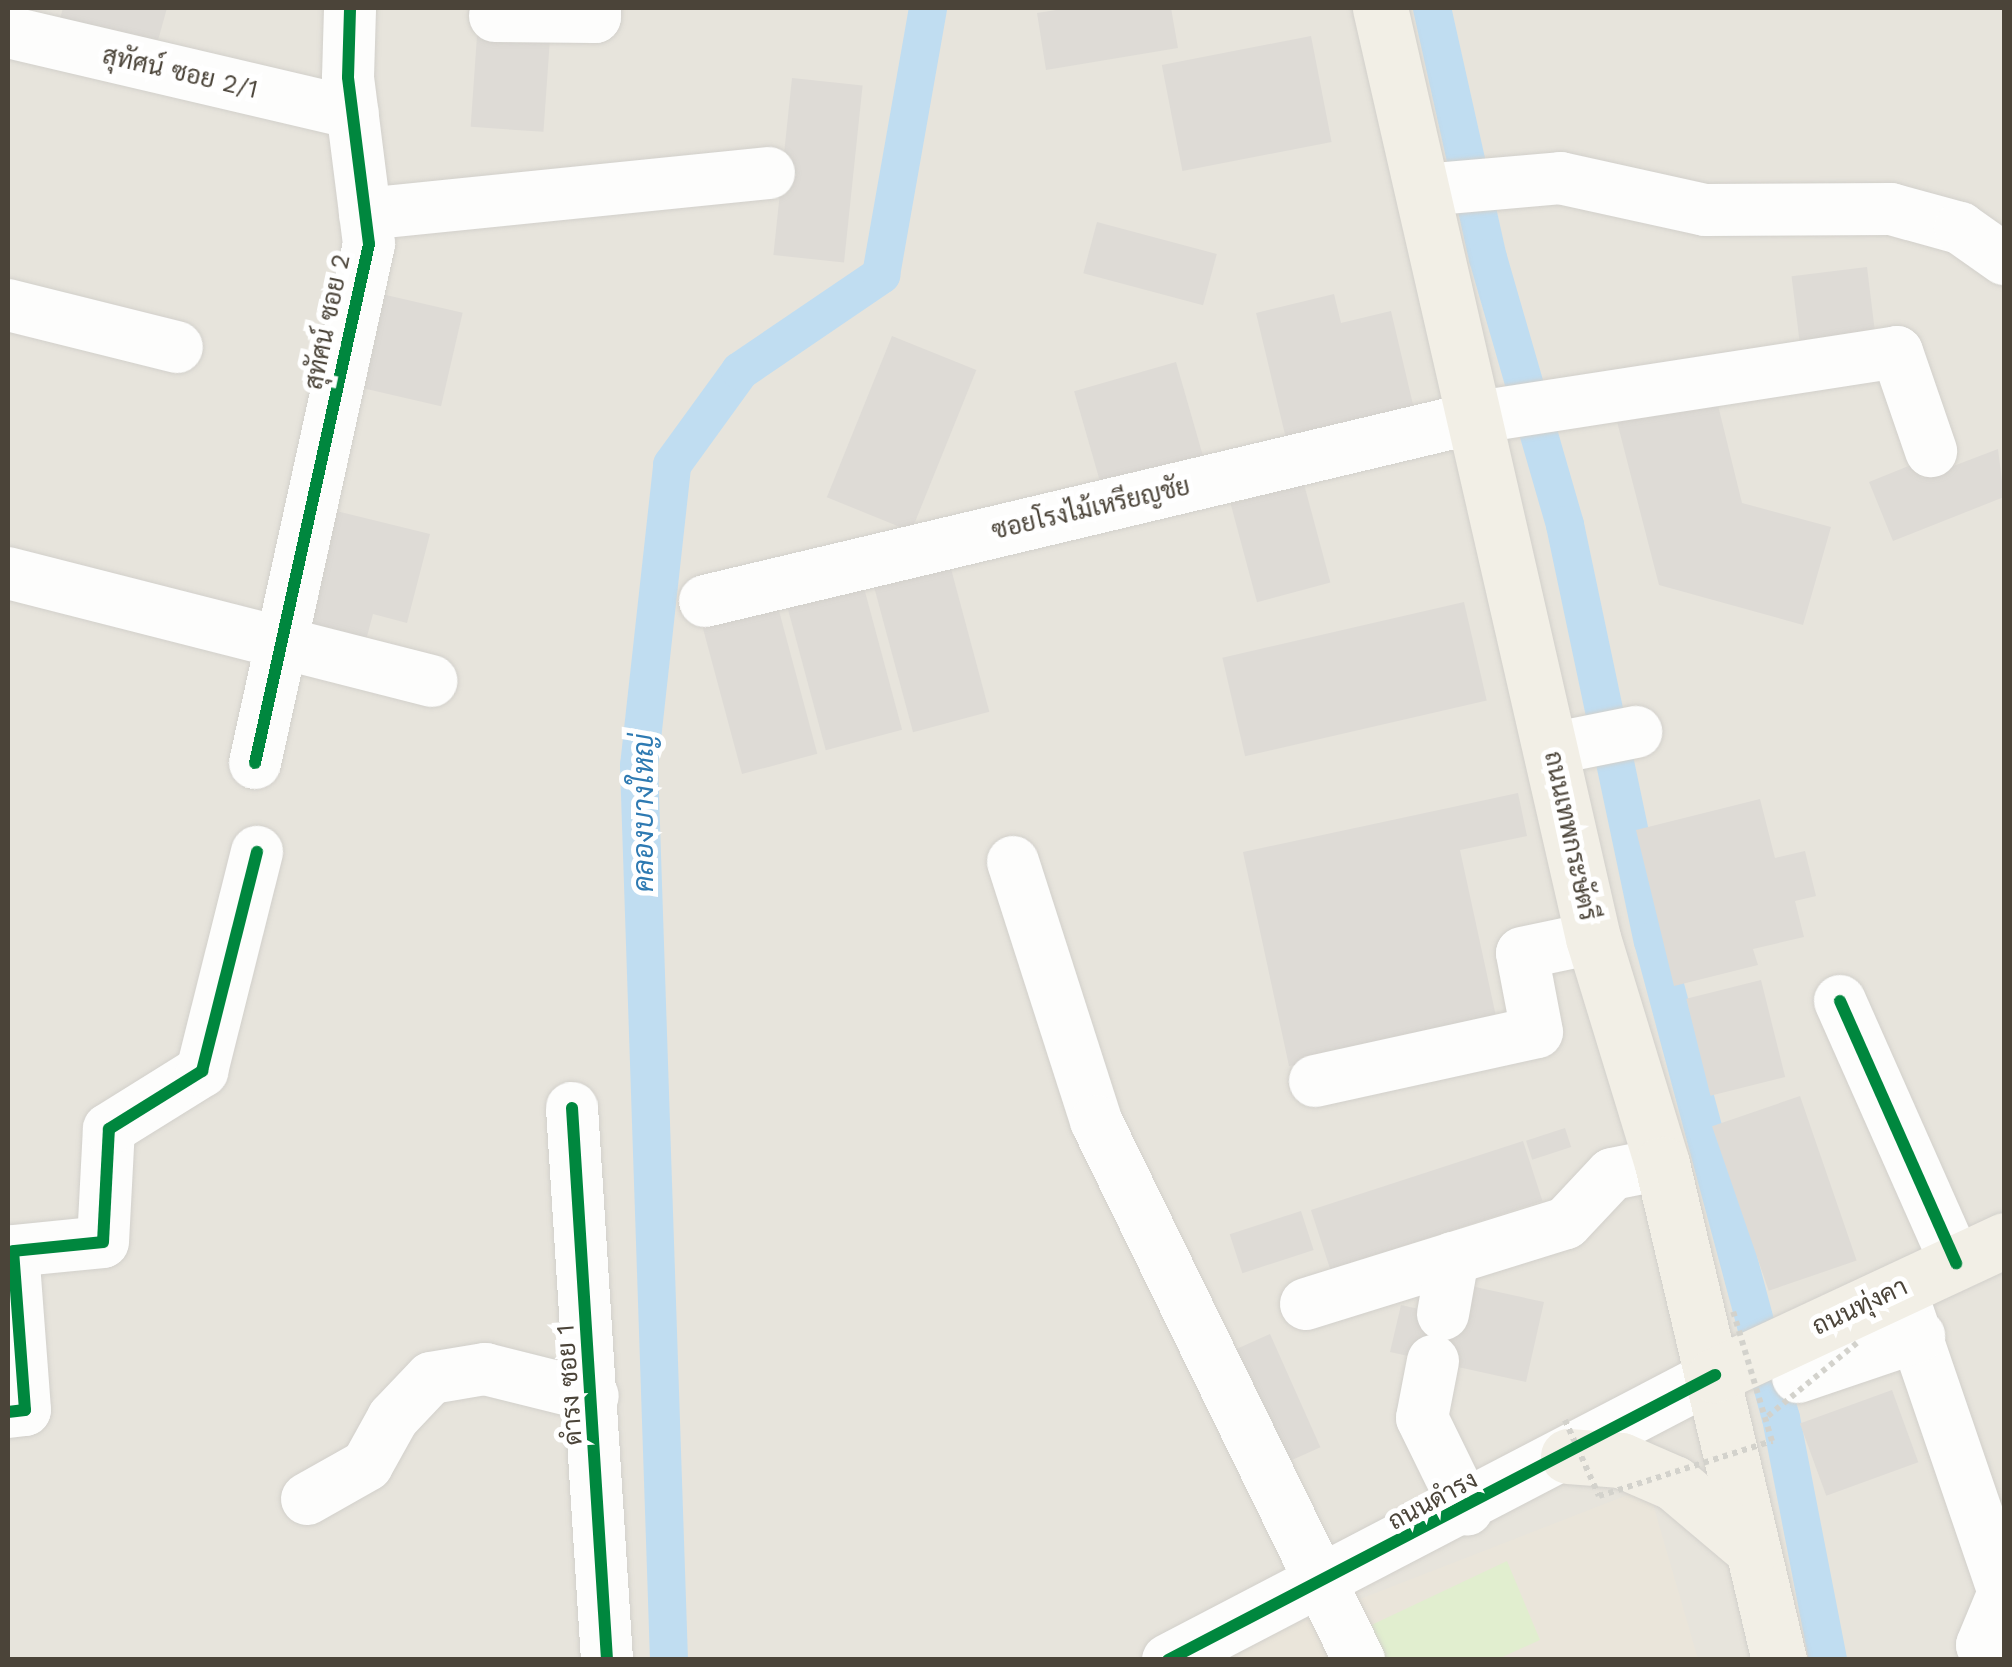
<!DOCTYPE html>
<html>
<head>
<meta charset="utf-8">
<style>
	body { margin:0 }
	#map { position:relative; width:2012px; height:1667px; overflow:hidden; background:#f4f2ee; font-family:"Work Sans",Sarabun,sans-serif }
	div>[style] { position:absolute }
	.residential>* { inset:0; background:#e7e4dc; transform-origin:0 0 }
	.education>* { inset:0; background:#eae5da }
	.green>* { inset:0; background:#e1eecf }
	.canal>* { height:38px; margin:-19px; padding:0 19px; transform-origin:19px; border-radius:19px; background:#c0ddf1 }
	.building>* { inset:0; background:#dedbd6; transform-origin:0 0 }
	.roads { filter:drop-shadow(0 0 2px #d2d0cb) drop-shadow(0 0 2px #d2d0cb) }
	.minor>* { height:52px; margin:-26px; padding:0 26px; transform-origin:26px; border-radius:26px; background:#fdfdfc }
	.major>* { height:55px; margin:-27.5px; padding:0 27.5px; transform-origin:27.5px; border-radius:27.5px; background:#f2efe6 }
	.path-bridge>* { height:6px; margin-top:-3px; transform-origin:0; background:repeating-linear-gradient(90deg,#d3d2cc 0 5px,transparent 0 10px) }
	.cycleway>* { height:12px; margin:-6px; padding:0 6px; transform-origin:6px; border-radius:6px; background:#00873e }
	span { translate:-50% -50%; white-space:nowrap; text-align:center; line-height:1.15; -webkit-text-stroke:10px #fff; paint-order:stroke }
	.street-label { font-size:25px; color:#4b4439 }
	.water-label { font-size:28px; color:#2e7ab2; font-style:italic }
	.frame { position:absolute; inset:0; border:10px solid #4b4439; pointer-events:none }
</style>
</head>
<body>
<div id="map">
	<div class="residential">
		<i style="left:8px;top:8px;width:1996px;height:1651px"></i>
	</div>
	<div class="education">
		<i style="clip-path:polygon(1648px 1487px,1698px 1659px,1203px 1660px)"></i>
	</div>
	<div class="green">
		<i style="clip-path:polygon(1507px 1561px,1540px 1640px,1498px 1659px,1376px 1659px,1363px 1629px)"></i>
	</div>
	<div class="canal">
		<i style="left:1432px;top:8px;width:256px;rotate:77.4deg"></i>
		<i style="left:1488px;top:258px;width:278px;rotate:73.9deg"></i>
		<i style="left:1565px;top:525px;width:425px;rotate:78.1deg"></i>
		<i style="left:1653px;top:941px;width:494px;rotate:75deg"></i>
		<i style="left:1781px;top:1418px;width:247px;rotate:79deg"></i>
		<i style="left:669px;top:1660px;width:895px;rotate:-91.92deg"></i>
		<i style="left:639px;top:766px;width:303px;rotate:-83.7deg"></i>
		<i style="left:672px;top:465px;width:116px;rotate:-54.1deg"></i>
		<i style="left:740px;top:371px;width:171px;rotate:-34.2deg"></i>
		<i style="left:881px;top:275px;width:271px;rotate:-80deg"></i>
	</div>
	<div class="building">
		<i style="clip-path:polygon(63px 8px,167px 8px,152px 62px,55px 36px)"></i>
		<i style="clip-path:polygon(1069px 8px,1171px 8px,1178px 48px,1046px 70px,1037px 13px)"></i>
		<i style="left:477px;top:36px;width:73px;height:91px;rotate:4deg"></i>
		<i style="left:1311px;top:36px;width:108px;height:152px;rotate:79deg"></i>
		<i style="left:792px;top:78px;width:71px;height:178px;rotate:6deg"></i>
		<i style="left:1097px;top:222px;width:124px;height:53px;rotate:15deg"></i>
		<i style="left:1867px;top:267px;width:77px;height:76px;rotate:83deg"></i>
		<i style="left:373px;top:292px;width:92px;height:96px;rotate:13deg"></i>
		<i style="clip-path:polygon(1334px 294px,1341px 323px,1391px 311px,1415px 413px,1287px 443px,1256px 313px)"></i>
		<i style="left:892px;top:336px;width:91px;height:174px;rotate:22deg"></i>
		<i style="left:1176px;top:362px;width:107px;height:106px;rotate:74deg"></i>
		<i style="clip-path:polygon(1714px 389px,1742px 503px,1831px 527px,1803px 625px,1659px 585px,1615px 414px)"></i>
		<i style="clip-path:polygon(1998px 449px,2004px 497px,1893px 541px,1869px 482px,1916px 463px,1922px 478px)"></i>
		<i style="left:1304px;top:484px;width:102px;height:76px;rotate:75deg"></i>
		<i style="clip-path:polygon(320px 507px,430px 534px,407px 623px,373px 614px,362px 655px,287px 637px)"></i>
		<i style="left:950px;top:565px;width:152px;height:79px;rotate:75deg"></i>
		<i style="left:863px;top:584px;width:151px;height:79px;rotate:75deg"></i>
		<i style="left:1464px;top:602px;width:101px;height:248px;rotate:77deg"></i>
		<i style="left:778px;top:607px;width:152px;height:78px;rotate:75deg"></i>
		<i style="clip-path:polygon(1518px 793px,1527px 836px,1460px 850px,1497px 1021px,1289px 1066px,1243px 852px)"></i>
		<i style="clip-path:polygon(1760px 799px,1775px 858px,1805px 851px,1816px 896px,1795px 901px,1804px 937px,1753px 949px,1758px 965px,1674px 986px,1636px 830px)"></i>
		<i style="left:1761px;top:980px;width:100px;height:77px;rotate:76deg"></i>
		<i style="left:1800px;top:1096px;width:174px;height:93px;rotate:71deg"></i>
		<i style="left:1565px;top:1128px;width:20px;height:41px;rotate:72deg"></i>
		<i style="left:1523px;top:1141px;width:63px;height:223px;rotate:72deg"></i>
		<i style="left:1301px;top:1211px;width:41px;height:75px;rotate:72deg"></i>
		<i style="clip-path:polygon(1457px 1283px,1544px 1302px,1526px 1382px,1390px 1352px,1401px 1305px,1450px 1316px)"></i>
		<i style="left:1270px;top:1334px;width:124px;height:44px;rotate:66deg"></i>
		<i style="left:1892px;top:1390px;width:77px;height:98px;rotate:70deg"></i>
	</div>
	<div class="roads">
		<div class="minor">
			<i style="left:495px;top:16px;width:100px;rotate:0.6deg"></i>
			<i style="left:595px;top:17px;width:9px;rotate:-90deg"></i>
			<i style="left:8px;top:32px;width:354px;rotate:13.2deg"></i>
			<i style="left:1424px;top:190px;width:137px;rotate:-5deg"></i>
			<i style="left:1560px;top:178px;width:148px;rotate:12.4deg"></i>
			<i style="left:1705px;top:210px;width:186px;rotate:-0.3deg"></i>
			<i style="left:1891px;top:209px;width:72px;rotate:15.4deg"></i>
			<i style="left:1960px;top:228px;width:54px;rotate:35.2deg"></i>
			<i style="left:365px;top:214px;width:406px;rotate:-5.8deg"></i>
			<i style="left:8px;top:305px;width:174px;rotate:14deg"></i>
			<i style="left:8px;top:573px;width:437px;rotate:14.3deg"></i>
			<i style="left:705px;top:601px;width:795px;rotate:-13.39deg"></i>
			<i style="left:1478px;top:417px;width:424px;rotate:-8.8deg"></i>
			<i style="left:1897px;top:352px;width:105px;rotate:71deg"></i>
			<i style="left:1551px;top:749px;width:87px;rotate:-11.3deg"></i>
			<i style="left:255px;top:763px;width:531px;rotate:-77.61deg"></i>
			<i style="left:369px;top:244px;width:168px;rotate:-97.2deg"></i>
			<i style="left:348px;top:77px;width:69px;rotate:-88.3deg"></i>
			<i style="left:1013px;top:862px;width:272px;rotate:72.2deg"></i>
			<i style="left:1096px;top:1121px;width:600px;rotate:63.99deg"></i>
			<i style="left:1840px;top:1001px;width:287px;rotate:66.1deg"></i>
			<i style="left:1315px;top:1081px;width:227px;rotate:-12.4deg"></i>
			<i style="left:1537px;top:1032px;width:80px;rotate:-100.8deg"></i>
			<i style="left:1522px;top:953px;width:73px;rotate:-11.9deg"></i>
			<i style="left:572px;top:1108px;width:553px;rotate:86.37deg"></i>
			<i style="left:1900px;top:1289px;width:320px;rotate:71.1deg"></i>
			<i style="left:1306px;top:1304px;width:272px;rotate:-17.3deg"></i>
			<i style="left:1566px;top:1223px;width:67px;rotate:-46.8deg"></i>
			<i style="left:1612px;top:1174px;width:51px;rotate:-11.3deg"></i>
			<i style="left:1443px;top:1314px;width:57px;rotate:-79.9deg"></i>
			<i style="left:1433px;top:1361px;width:58px;rotate:100.9deg"></i>
			<i style="left:1422px;top:1418px;width:102px;rotate:63.9deg"></i>
			<i style="left:1798px;top:1377px;width:128px;rotate:-18.7deg"></i>
			<i style="left:8px;top:1412px;width:17px;rotate:-7deg"></i>
			<i style="left:25px;top:1410px;width:159px;rotate:-94.3deg"></i>
			<i style="left:13px;top:1251px;width:90px;rotate:-5.7deg"></i>
			<i style="left:103px;top:1242px;width:113px;rotate:-87deg"></i>
			<i style="left:109px;top:1129px;width:110px;rotate:-31.9deg"></i>
			<i style="left:202px;top:1071px;width:226px;rotate:-75.9deg"></i>
			<i style="left:307px;top:1499px;width:69px;rotate:-29.5deg"></i>
			<i style="left:367px;top:1465px;width:54px;rotate:-61deg"></i>
			<i style="left:393px;top:1418px;width:55px;rotate:-46.5deg"></i>
			<i style="left:431px;top:1378px;width:55px;rotate:-9.5deg"></i>
			<i style="left:485px;top:1369px;width:111px;rotate:14deg"></i>
			<i style="left:1168px;top:1660px;width:617px;rotate:-27.52deg"></i>
			<i style="left:1988px;top:1660px;width:16px;rotate:-112deg"></i>
			<i style="left:1982px;top:1645px;width:57px;rotate:-67.5deg"></i>
		</div>
		<div class="major">
			<i style="left:1380px;top:8px;width:954px;rotate:77.1deg"></i>
			<i style="left:1593px;top:938px;width:236px;rotate:73deg"></i>
			<i style="left:1662px;top:1164px;width:510px;rotate:76.73deg"></i>
			<i style="left:1715px;top:1375px;width:319px;rotate:-25deg"></i>
			<i style="left:1568px;top:1456px;width:53px;rotate:4.3deg"></i>
			<i style="left:1621px;top:1460px;width:58px;rotate:23.5deg"></i>
			<i style="left:1674px;top:1483px;width:102px;rotate:40.2deg"></i>
		</div>
	</div>
	<div class="path-bridge">
		<i style="left:1768px;top:1416px;width:117px;rotate:-39.4deg"></i>
		<i style="left:1565px;top:1420px;width:83px;rotate:65.9deg"></i>
		<i style="left:1599px;top:1496px;width:182px;rotate:-17.6deg"></i>
		<i style="left:1772px;top:1441px;width:139px;rotate:-106.7deg"></i>
	</div>
	<div class="cycleway">
		<i style="left:255px;top:763px;width:531px;rotate:-77.61deg"></i>
		<i style="left:369px;top:244px;width:168px;rotate:-97.2deg"></i>
		<i style="left:348px;top:77px;width:69px;rotate:-88.3deg"></i>
		<i style="left:1840px;top:1001px;width:287px;rotate:66.1deg"></i>
		<i style="left:572px;top:1108px;width:553px;rotate:86.37deg"></i>
		<i style="left:8px;top:1412px;width:17px;rotate:-7deg"></i>
		<i style="left:25px;top:1410px;width:159px;rotate:-94.3deg"></i>
		<i style="left:13px;top:1251px;width:90px;rotate:-5.7deg"></i>
		<i style="left:103px;top:1242px;width:113px;rotate:-87deg"></i>
		<i style="left:109px;top:1129px;width:110px;rotate:-31.9deg"></i>
		<i style="left:202px;top:1071px;width:226px;rotate:-75.9deg"></i>
		<i style="left:1168px;top:1660px;width:617px;rotate:-27.52deg"></i>
	</div>
	<div class="street-label">
		<span style="left:180px;top:73px;rotate:13deg">สุทัศน์ ซอย 2/1</span>
		<span style="left:328px;top:322px;rotate:-78deg">สุทัศน์ ซอย 2</span>
		<span style="left:1091px;top:509px;rotate:-13deg">ซอยโรงไม้เหรียญชัย</span>
		<span style="left:1570px;top:836px;rotate:78deg">ถนนเทพกระษัตรี</span>
		<span style="left:1860px;top:1307px;rotate:-25deg">ถนนทุ่งคา</span>
		<span style="left:570px;top:1385px;rotate:-94deg">ดำรง ซอย 1</span>
		<span style="left:1433px;top:1501px;rotate:-28deg">ถนนดำรง</span>
	</div>
	<div class="water-label">
		<span style="left:644px;top:813px;rotate:-90deg">คลองบางใหญ่</span>
	</div>
	<div class="frame"></div>
</div>
</body>
</html>
